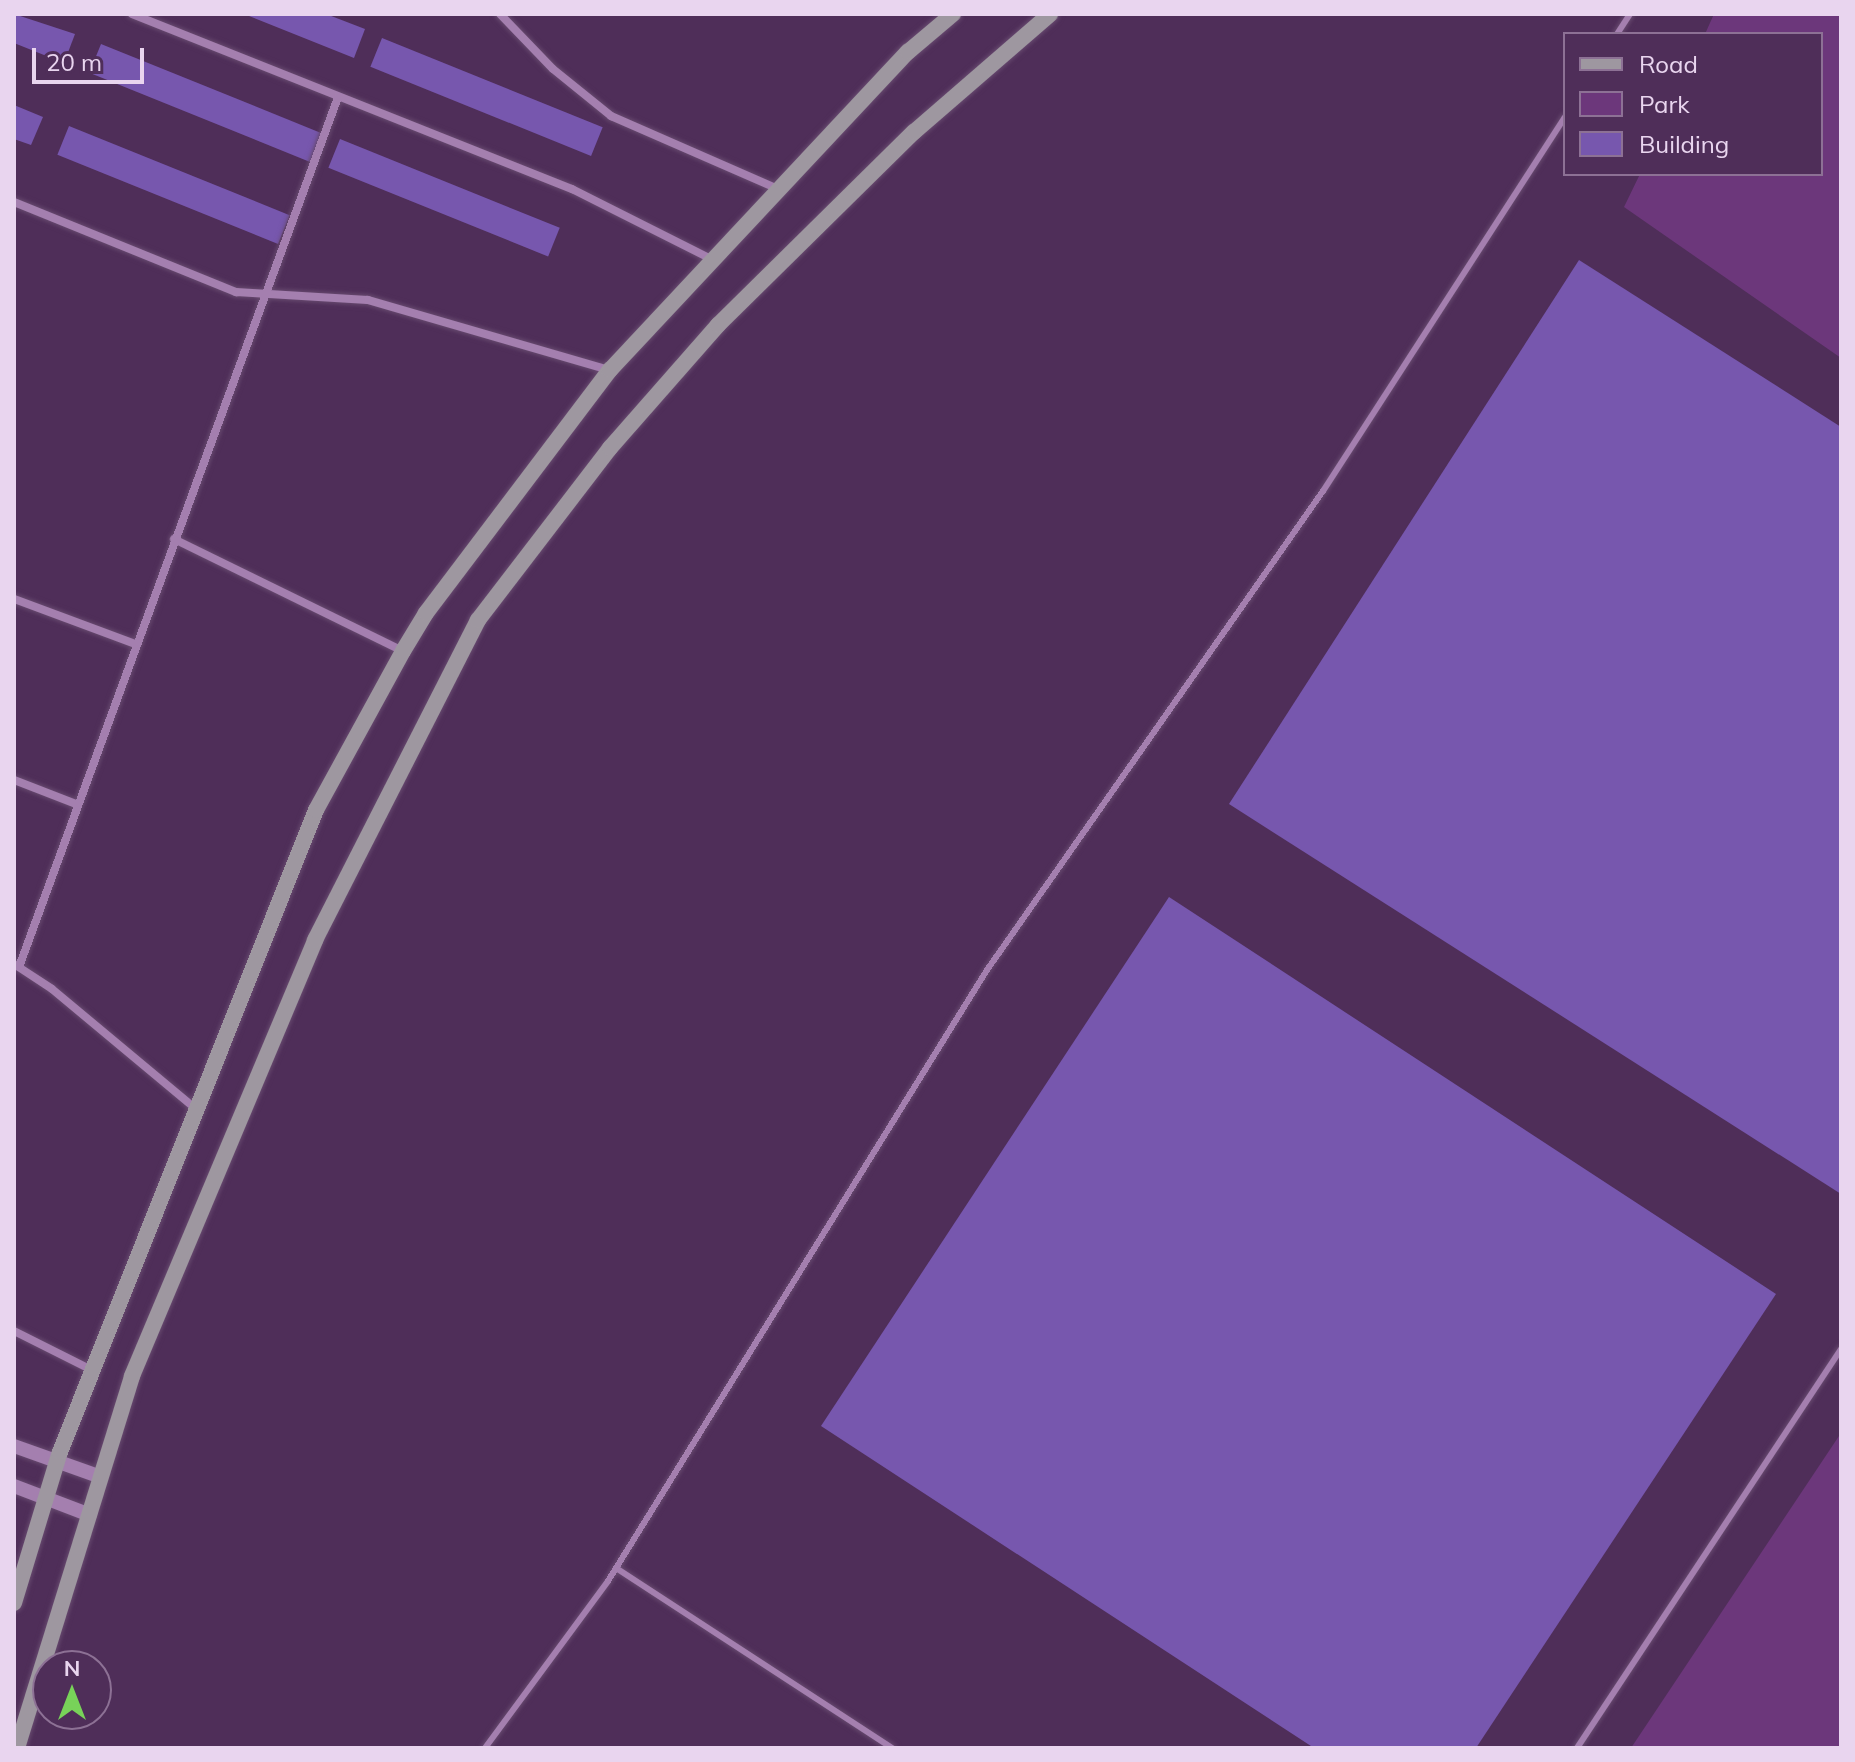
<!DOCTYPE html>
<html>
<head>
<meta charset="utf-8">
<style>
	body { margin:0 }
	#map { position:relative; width:1855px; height:1762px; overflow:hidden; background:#4f2e59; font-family:Mulish,sans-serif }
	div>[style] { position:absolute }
	.green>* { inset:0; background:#6c377b }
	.building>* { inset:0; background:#7757ae; transform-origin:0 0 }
	.roads { filter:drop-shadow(0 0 2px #674a6f) drop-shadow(0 0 2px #674a6f) }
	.service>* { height:6px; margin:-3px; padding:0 3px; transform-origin:3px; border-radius:3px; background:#a47faf }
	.minor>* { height:8px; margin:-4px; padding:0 4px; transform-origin:4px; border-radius:4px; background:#a47faf }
	.tertiary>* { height:14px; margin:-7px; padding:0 7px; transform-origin:7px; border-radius:7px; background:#a47faf }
	.secondary>* { height:16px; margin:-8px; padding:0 8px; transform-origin:8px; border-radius:8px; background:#9e97a0 }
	span { translate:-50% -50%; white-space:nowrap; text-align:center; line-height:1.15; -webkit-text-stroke:7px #4f2e59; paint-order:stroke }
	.frame { position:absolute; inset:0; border:16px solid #e9d5ef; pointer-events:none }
	.legend { position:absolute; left:1563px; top:32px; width:260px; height:144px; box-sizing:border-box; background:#4f2e59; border:2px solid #8d7195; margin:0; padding:10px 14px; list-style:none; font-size:24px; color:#e9d5ef }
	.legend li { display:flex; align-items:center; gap:16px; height:40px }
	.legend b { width:40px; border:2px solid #8d7195 }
	.north { position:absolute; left:32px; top:1650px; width:80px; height:80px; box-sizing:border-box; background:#4f2e59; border:2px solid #8d7195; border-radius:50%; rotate:0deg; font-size:22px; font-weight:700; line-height:32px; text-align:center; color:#e9d5ef }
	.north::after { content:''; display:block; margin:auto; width:28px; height:36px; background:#78d259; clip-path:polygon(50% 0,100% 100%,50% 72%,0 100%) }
	.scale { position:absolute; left:32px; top:48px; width:112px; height:36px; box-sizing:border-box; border:4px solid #e9d5ef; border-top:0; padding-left:10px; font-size:24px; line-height:28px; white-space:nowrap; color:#e9d5ef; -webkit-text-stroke:6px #4f2e59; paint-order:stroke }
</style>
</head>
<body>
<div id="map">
	<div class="green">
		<i style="clip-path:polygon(1714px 14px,1841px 14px,1841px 358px,1624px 207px,1640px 174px,1821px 174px,1821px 34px,1705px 34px)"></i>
		<i style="clip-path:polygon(1841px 1433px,1841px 1748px,1631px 1748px)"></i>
	</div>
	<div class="building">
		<i style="clip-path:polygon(14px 14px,75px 34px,64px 63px,14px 43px)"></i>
		<i style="clip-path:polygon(244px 14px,326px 14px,365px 29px,354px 58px)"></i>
		<i style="left:382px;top:38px;width:238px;height:31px;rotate:22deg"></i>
		<i style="left:101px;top:44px;width:238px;height:31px;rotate:22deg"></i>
		<i style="clip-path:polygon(14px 105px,43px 117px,31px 145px,14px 139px)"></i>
		<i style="left:69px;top:126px;width:238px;height:31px;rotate:22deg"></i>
		<i style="left:340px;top:139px;width:237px;height:31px;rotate:22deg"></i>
		<i style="clip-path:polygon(1579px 260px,1841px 427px,1841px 1194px,1229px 804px)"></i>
		<i style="clip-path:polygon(1169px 897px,1776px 1294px,1476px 1748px,1314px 1748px,821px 1426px)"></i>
	</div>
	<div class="roads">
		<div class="service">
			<i style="left:1617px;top:34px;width:24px;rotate:-57deg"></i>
			<i style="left:616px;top:1568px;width:330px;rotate:33.1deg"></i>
			<i style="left:485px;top:1748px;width:207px;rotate:-53.6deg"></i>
			<i style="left:608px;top:1581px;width:719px;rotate:-58.19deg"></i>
			<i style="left:987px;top:970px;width:585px;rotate:-54.95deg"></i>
			<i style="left:1323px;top:491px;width:445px;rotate:-57.1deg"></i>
			<i style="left:1577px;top:1748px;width:478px;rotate:-56.5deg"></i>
		</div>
		<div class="minor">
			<i style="left:132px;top:14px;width:474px;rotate:21.7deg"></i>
			<i style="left:572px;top:189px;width:158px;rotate:26.7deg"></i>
			<i style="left:500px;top:14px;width:76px;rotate:46.1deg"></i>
			<i style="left:553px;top:69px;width:75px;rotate:39deg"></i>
			<i style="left:611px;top:116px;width:182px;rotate:23.6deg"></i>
			<i style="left:14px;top:202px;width:240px;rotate:22.1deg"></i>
			<i style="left:236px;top:292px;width:132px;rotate:3.5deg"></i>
			<i style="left:368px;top:300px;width:251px;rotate:16.2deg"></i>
			<i style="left:174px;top:539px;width:255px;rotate:26.1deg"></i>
			<i style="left:14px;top:599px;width:129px;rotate:20.4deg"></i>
			<i style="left:14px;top:780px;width:66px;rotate:21.2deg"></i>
			<i style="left:14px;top:964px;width:45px;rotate:33.3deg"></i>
			<i style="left:52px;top:989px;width:187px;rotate:39.8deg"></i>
			<i style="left:19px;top:967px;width:927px;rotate:-69.86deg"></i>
			<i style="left:14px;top:1331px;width:87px;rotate:26.6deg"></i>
		</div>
		<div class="tertiary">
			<i style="left:14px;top:1446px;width:92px;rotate:19.6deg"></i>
			<i style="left:14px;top:1486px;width:81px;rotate:20.9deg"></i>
		</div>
		<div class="secondary">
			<i style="left:14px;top:1603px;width:158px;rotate:-73.1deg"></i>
			<i style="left:60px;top:1452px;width:691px;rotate:-68.26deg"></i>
			<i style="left:316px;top:810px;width:181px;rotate:-61.3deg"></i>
			<i style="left:403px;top:651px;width:44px;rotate:-58.8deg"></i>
			<i style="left:426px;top:613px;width:305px;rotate:-52.9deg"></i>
			<i style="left:610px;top:370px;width:436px;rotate:-46.9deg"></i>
			<i style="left:908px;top:52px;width:59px;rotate:-40.2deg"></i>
			<i style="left:17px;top:1748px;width:389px;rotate:-72.8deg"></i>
			<i style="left:132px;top:1376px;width:473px;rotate:-67.2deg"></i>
			<i style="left:315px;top:940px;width:359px;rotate:-63deg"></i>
			<i style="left:478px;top:620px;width:217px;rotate:-52.5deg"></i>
			<i style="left:610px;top:448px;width:164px;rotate:-48.7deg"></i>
			<i style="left:718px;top:325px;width:275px;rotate:-44.6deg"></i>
			<i style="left:914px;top:132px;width:180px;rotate:-40.9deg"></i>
		</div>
	</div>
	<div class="frame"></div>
	<ul class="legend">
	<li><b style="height:10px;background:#9e97a0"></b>Road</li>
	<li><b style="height:22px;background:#6c377b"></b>Park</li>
	<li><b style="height:22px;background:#7757ae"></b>Building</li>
	</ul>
	<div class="north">N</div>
	<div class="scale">20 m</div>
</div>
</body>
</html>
